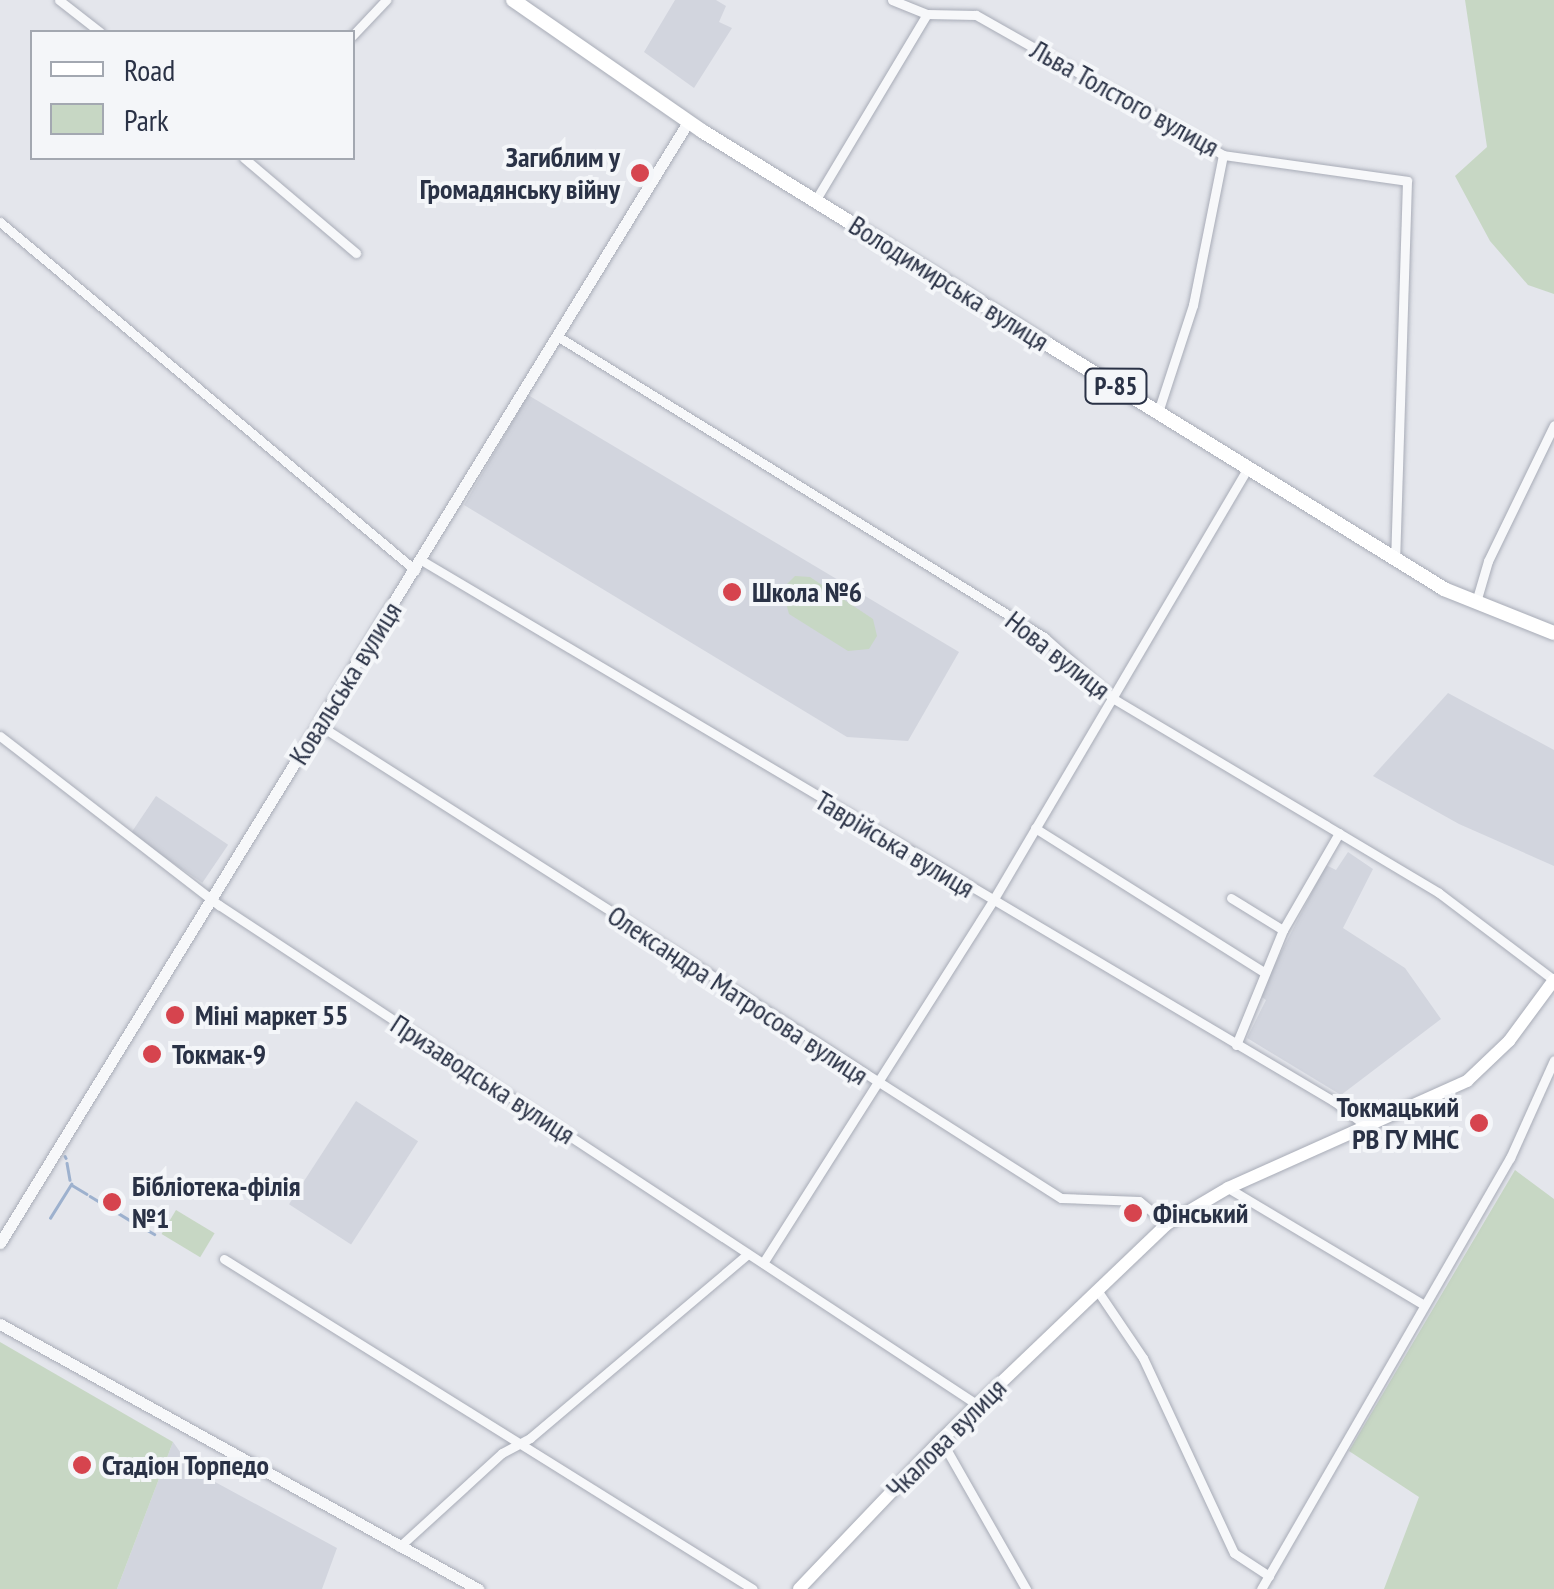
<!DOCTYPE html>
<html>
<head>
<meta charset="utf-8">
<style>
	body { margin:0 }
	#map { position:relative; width:1554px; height:1589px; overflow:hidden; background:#e4e6ec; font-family:"PT Sans Narrow",sans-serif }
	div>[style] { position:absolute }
	.built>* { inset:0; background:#d2d5de; transform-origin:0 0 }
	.green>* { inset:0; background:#c7d7c4; transform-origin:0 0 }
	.stream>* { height:2.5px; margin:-1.25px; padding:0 1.25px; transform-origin:1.25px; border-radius:1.25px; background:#9db1ce }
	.roads { filter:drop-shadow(0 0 2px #a8acb7) drop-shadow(0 0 2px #a8acb7) }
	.minor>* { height:9px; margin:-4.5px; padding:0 4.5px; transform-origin:4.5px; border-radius:4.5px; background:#f7f8fa }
	.tertiary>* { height:11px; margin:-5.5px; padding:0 5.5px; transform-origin:5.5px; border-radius:5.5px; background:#f7f8fa }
	.secondary>* { height:12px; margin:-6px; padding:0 6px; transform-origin:6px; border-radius:6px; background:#fff }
	.primary>* { height:14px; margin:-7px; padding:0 7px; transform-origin:7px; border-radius:7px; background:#fff }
	.dots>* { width:28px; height:28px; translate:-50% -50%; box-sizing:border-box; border:5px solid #f4f6f9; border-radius:50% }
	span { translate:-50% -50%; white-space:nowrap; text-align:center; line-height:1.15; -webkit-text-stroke:8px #f4f6f9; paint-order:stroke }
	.shield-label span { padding:2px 8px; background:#f4f6f9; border:2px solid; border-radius:8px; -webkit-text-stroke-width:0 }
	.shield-label { font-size:25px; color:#2a3246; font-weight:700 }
	.street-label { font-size:28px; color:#2a3246 }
	.poi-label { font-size:28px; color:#2a3246; font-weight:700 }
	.right { translate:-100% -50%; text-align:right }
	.left { translate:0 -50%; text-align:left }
	.legend { position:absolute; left:30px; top:30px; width:325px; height:130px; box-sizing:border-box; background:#f4f6f9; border:2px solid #a3a8b1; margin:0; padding:12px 18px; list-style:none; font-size:30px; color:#2a3246 }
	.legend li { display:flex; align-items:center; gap:20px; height:50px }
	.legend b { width:50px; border:2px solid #a3a8b1 }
</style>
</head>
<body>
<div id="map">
	<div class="built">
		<i style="clip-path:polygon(675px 0,716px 0,726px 6px,719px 22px,732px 28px,694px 88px,644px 52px)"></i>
		<i style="clip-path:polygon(528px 395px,959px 652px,908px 741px,847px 737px,464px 505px)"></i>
		<i style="clip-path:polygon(1448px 693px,1554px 750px,1554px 866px,1459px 824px,1373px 776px)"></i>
		<i style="left:156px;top:796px;width:87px;height:46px;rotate:34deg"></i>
		<i style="clip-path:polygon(1348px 852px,1373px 869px,1343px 928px,1405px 968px,1441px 1019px,1341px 1095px,1247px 1038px,1266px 1000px,1259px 995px,1326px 865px,1336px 870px)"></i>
		<i style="left:356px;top:1101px;width:74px;height:123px;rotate:33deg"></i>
		<i style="clip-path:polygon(173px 1442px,193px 1470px,337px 1548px,322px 1589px,117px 1589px)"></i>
	</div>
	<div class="green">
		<i style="clip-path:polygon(1465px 0,1554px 0,1554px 294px,1528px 285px,1490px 241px,1455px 176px,1487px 147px)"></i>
		<i style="clip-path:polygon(795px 576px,810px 577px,873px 619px,877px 636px,869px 649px,848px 651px,789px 614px,782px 589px)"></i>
		<i style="clip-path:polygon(1515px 1170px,1554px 1199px,1554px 1589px,1384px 1589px,1419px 1497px,1349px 1451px)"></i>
		<i style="left:176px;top:1210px;width:45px;height:28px;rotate:31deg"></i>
		<i style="clip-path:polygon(0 1342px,173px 1442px,117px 1589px,0 1589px)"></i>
	</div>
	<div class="stream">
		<i style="left:65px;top:1156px;width:2px;rotate:63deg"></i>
		<i style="left:67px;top:1163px;width:17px;rotate:80deg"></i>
		<i style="left:72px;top:1185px;width:17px;rotate:31deg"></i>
		<i style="left:90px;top:1196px;width:50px;rotate:31.2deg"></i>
		<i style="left:50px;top:1218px;width:40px;rotate:-58deg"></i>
		<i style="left:137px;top:1224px;width:20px;rotate:30deg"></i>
	</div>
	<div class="roads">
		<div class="minor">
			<i style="left:59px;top:0;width:52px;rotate:38deg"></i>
			<i style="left:892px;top:0;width:38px;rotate:22deg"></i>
			<i style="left:927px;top:14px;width:49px;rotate:1.2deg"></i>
			<i style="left:976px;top:15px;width:284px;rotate:29.5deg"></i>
			<i style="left:1223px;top:155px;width:186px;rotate:8deg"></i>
			<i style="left:1407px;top:181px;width:377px;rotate:91.8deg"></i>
			<i style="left:352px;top:36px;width:50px;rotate:-46.6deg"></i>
			<i style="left:244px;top:158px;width:147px;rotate:40.3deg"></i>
			<i style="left:815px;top:201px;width:218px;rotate:-59.1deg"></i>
			<i style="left:0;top:222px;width:542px;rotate:39.98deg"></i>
			<i style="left:557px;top:336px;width:573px;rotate:31.72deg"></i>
			<i style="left:1044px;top:637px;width:94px;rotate:41.5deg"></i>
			<i style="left:1114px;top:699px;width:378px;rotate:30.8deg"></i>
			<i style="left:1439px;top:893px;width:144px;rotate:37.1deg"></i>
			<i style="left:1158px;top:412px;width:113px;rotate:-71.9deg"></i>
			<i style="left:1193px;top:305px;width:153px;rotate:-78.7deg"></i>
			<i style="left:421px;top:560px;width:1063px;rotate:30.67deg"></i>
			<i style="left:1335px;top:1102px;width:43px;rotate:37.4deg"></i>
			<i style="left:1476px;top:602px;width:43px;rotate:-73.7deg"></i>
			<i style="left:1488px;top:561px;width:151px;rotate:-64.1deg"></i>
			<i style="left:319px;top:725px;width:880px;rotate:32.52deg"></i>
			<i style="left:1061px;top:1198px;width:78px;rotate:2.2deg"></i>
			<i style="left:1139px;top:1201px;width:36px;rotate:39deg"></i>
			<i style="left:0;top:736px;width:277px;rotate:37.7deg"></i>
			<i style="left:219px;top:905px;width:909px;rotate:33.38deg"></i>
			<i style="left:1035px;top:828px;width:271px;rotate:32.2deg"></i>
			<i style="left:1231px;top:898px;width:61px;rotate:31.6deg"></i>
			<i style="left:1236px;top:1045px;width:124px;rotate:-67.8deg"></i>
			<i style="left:1283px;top:930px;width:112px;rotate:-60deg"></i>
			<i style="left:1228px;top:1188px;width:228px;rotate:30.8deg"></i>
			<i style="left:224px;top:1259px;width:623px;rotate:31.96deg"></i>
			<i style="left:763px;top:1263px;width:433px;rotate:-57.6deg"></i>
			<i style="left:995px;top:897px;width:499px;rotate:-59.5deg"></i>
			<i style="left:1097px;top:1290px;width:82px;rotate:55.9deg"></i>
			<i style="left:1143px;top:1358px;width:215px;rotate:65deg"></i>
			<i style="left:1234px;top:1553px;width:42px;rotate:33.3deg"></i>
			<i style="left:941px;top:1440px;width:172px;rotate:60.3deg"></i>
			<i style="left:399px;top:1547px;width:139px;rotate:-42.4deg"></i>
			<i style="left:502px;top:1453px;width:32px;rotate:-28deg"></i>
			<i style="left:530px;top:1438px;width:285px;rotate:-40.2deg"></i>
			<i style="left:1261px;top:1589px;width:498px;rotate:-60deg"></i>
			<i style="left:1510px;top:1158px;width:107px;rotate:-65.8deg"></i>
		</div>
		<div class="tertiary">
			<i style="left:0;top:1243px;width:1315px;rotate:-58.46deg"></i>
			<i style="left:0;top:1324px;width:547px;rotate:29deg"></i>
		</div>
		<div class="secondary">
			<i style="left:799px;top:1589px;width:206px;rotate:-46.4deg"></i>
			<i style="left:941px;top:1440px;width:313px;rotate:-43.7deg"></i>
			<i style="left:1167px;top:1224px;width:71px;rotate:-30.5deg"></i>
			<i style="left:1228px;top:1188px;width:262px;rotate:-24.1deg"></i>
			<i style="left:1467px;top:1081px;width:58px;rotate:-43.6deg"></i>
			<i style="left:1509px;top:1041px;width:76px;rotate:-53.6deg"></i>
		</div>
		<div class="primary">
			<i style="left:513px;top:0;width:230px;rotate:34.7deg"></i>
			<i style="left:702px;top:131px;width:872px;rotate:31.68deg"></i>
			<i style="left:1444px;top:589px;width:118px;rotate:21.8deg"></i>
		</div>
	</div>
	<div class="dots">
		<i style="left:640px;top:173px;background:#d6444e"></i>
		<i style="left:732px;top:592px;background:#d6444e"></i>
		<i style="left:175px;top:1015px;background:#d6444e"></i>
		<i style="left:152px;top:1054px;background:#d6444e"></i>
		<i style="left:1479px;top:1123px;background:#d6444e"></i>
		<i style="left:112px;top:1202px;background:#d6444e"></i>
		<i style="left:1133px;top:1213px;background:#d6444e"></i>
		<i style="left:82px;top:1465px;background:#d6444e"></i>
	</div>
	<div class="shield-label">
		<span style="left:1116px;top:386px">Р-85</span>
	</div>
	<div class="street-label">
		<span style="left:1125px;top:98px;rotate:29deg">Льва Толстого вулиця</span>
		<span style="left:949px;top:283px;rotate:32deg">Володимирська вулиця</span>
		<span style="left:1058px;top:655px;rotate:38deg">Нова вулиця</span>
		<span style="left:345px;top:683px;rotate:-58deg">Ковальська вулиця</span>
		<span style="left:895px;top:844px;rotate:31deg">Таврійська вулиця</span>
		<span style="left:738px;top:995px;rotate:33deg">Олександра Матросова вулиця</span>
		<span style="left:483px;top:1079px;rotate:33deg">Призаводська вулиця</span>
		<span style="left:946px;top:1438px;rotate:-45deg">Чкалова вулиця</span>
	</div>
	<div class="poi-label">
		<span class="right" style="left:620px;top:173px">Загиблим у<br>Громадянську війну</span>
		<span class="left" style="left:752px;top:592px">Школа №6</span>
		<span class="left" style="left:195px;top:1015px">Міні маркет 55</span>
		<span class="left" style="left:172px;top:1054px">Токмак-9</span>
		<span class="right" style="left:1459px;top:1123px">Токмацький<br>РВ ГУ МНС</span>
		<span class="left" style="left:132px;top:1202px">Бібліотека-філія<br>№1</span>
		<span class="left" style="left:1153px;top:1213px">Фінський</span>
		<span class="left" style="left:102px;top:1465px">Стадіон Торпедо</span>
	</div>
	<ul class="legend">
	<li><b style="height:12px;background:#fff"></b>Road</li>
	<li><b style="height:28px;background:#c7d7c4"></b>Park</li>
	</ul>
</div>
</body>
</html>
